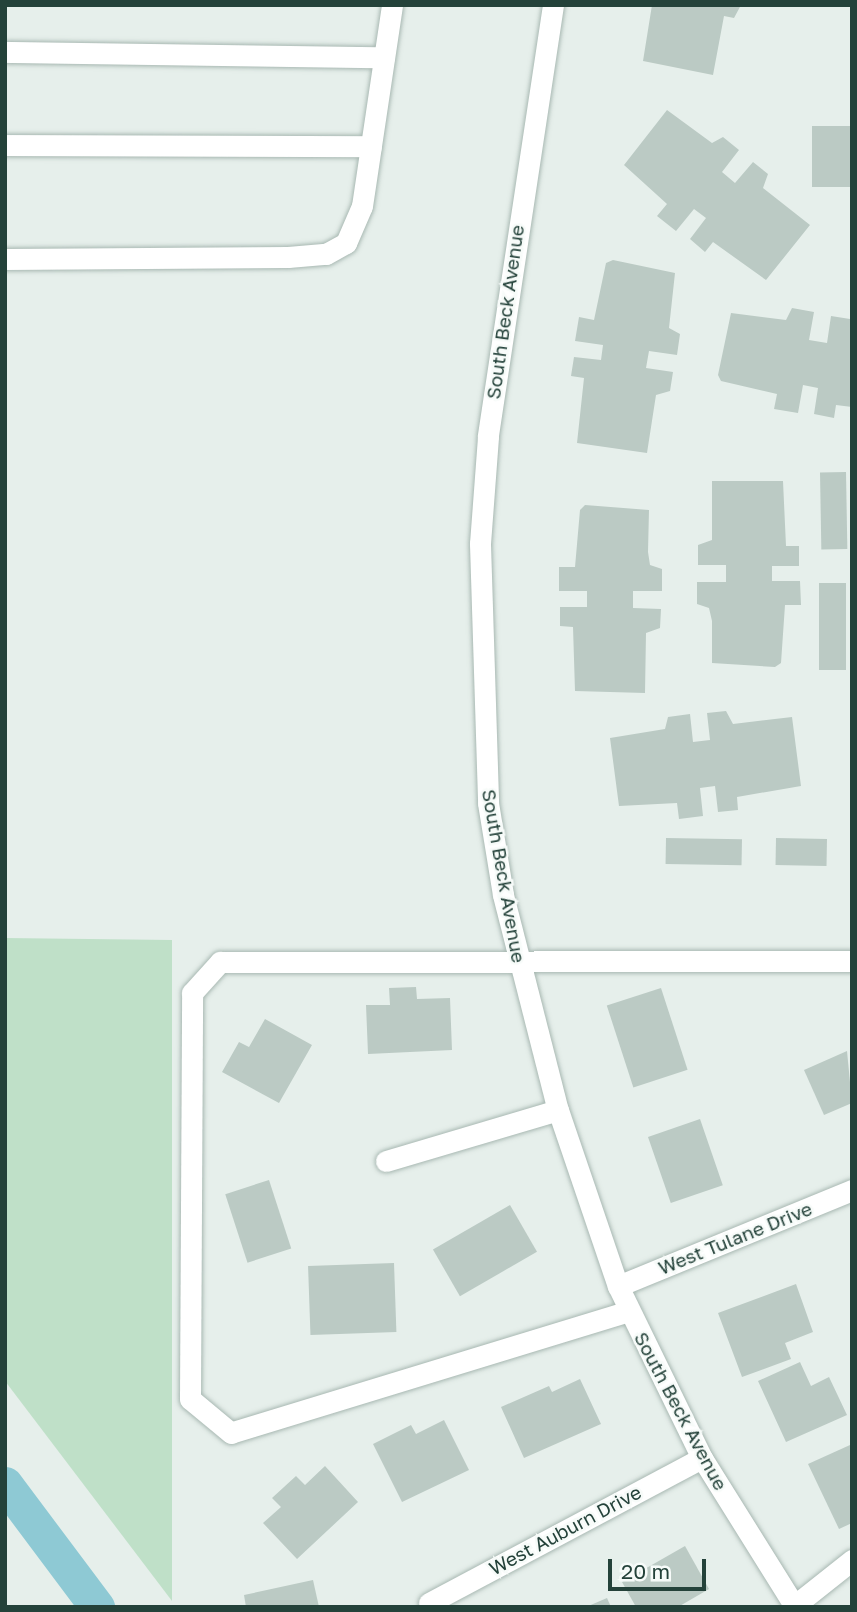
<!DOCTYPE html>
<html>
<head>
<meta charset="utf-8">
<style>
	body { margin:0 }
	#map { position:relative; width:857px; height:1612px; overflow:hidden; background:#e6efeb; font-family:"Golos Text",sans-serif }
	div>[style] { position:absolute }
	.green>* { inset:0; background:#bfe0c8 }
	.canal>* { height:35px; margin:-17.5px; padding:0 17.5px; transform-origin:17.5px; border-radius:17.5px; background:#8ec9d4 }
	.building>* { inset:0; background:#bbcac4; transform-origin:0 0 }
	.roads { filter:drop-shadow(0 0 2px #a8b8b2) drop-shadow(0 0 2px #a8b8b2) }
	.minor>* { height:21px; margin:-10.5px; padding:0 10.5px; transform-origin:10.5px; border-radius:10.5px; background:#fff }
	span { translate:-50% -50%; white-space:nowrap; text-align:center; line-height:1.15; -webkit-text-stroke:5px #f7fbf9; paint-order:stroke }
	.street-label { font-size:19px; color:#24423a }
	.frame { position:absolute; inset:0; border:7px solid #24423a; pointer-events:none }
	.scale { position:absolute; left:608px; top:1559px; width:98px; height:32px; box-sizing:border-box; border:4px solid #24423a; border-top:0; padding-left:9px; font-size:21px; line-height:24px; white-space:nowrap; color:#24423a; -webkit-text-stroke:5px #f7fbf9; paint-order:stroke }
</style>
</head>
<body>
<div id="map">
	<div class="green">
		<i style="clip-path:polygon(5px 938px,172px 940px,172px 1601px,5px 1381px)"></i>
	</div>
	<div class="canal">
		<i style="left:5px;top:1484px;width:154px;rotate:53.2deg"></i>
	</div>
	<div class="building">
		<i style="clip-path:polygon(652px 5px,741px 5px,734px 18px,724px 16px,713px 75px,643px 61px)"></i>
		<i style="clip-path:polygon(667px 110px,712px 143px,723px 137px,739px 150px,722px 172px,735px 183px,753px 162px,768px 174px,763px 188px,810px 225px,766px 280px,713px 242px,705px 252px,690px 239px,706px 218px,694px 209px,676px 231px,657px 216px,667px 204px,624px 165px)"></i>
		<i style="left:812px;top:126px;width:40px;height:61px"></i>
		<i style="clip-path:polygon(613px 260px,675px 273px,669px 328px,680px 334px,677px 355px,649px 351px,646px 368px,673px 372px,670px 391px,656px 395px,647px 453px,577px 443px,584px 378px,571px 376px,574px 357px,601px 360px,603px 345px,575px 341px,579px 317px,594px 320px,606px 263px)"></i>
		<i style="clip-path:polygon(792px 308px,814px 312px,809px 340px,827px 343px,831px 316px,850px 319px,852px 407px,836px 405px,834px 418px,814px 414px,818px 388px,803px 385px,798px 413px,774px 409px,777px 394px,721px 381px,718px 375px,731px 313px,786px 320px)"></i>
		<i style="left:846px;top:472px;width:77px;height:26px;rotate:89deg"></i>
		<i style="clip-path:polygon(712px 481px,783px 481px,786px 546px,799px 546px,799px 566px,772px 566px,772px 581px,800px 581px,801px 605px,785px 605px,781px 663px,775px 667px,712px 663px,712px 621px,709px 608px,697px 604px,697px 582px,726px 582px,726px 565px,698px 565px,698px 545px,712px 540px)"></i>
		<i style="clip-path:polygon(585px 505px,649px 510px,648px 552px,650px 565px,662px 569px,662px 591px,633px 591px,633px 608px,661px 609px,660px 628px,646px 633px,645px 693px,575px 691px,573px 627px,560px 626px,560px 607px,587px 607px,587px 591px,559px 591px,559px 567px,575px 567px,580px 510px)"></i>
		<i style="left:819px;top:583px;width:27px;height:87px"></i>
		<i style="clip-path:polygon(726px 711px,733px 724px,792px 717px,801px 786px,737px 797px,738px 810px,718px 812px,715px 786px,700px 788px,703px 816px,679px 819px,677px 803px,619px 806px,610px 738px,665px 729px,668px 717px,690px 714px,693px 742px,710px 740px,707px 713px)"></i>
		<i style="left:666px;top:838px;width:76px;height:26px;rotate:1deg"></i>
		<i style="left:776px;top:838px;width:51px;height:27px;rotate:1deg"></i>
		<i style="clip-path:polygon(416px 987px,417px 999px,450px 998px,452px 1050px,368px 1054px,366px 1005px,390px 1005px,389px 988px)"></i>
		<i style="left:661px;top:988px;width:86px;height:57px;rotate:72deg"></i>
		<i style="clip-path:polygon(265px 1019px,312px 1045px,279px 1103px,222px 1072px,239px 1042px,249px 1047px)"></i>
		<i style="clip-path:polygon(847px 1051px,852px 1103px,824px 1115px,804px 1070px)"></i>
		<i style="left:700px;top:1119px;width:70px;height:55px;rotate:71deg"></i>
		<i style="left:269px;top:1180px;width:72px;height:46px;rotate:72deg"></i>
		<i style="left:510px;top:1205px;width:54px;height:89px;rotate:60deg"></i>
		<i style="left:394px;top:1263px;width:69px;height:86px;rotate:88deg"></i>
		<i style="clip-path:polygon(796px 1284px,813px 1332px,785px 1343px,791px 1359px,742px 1377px,718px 1313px)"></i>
		<i style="clip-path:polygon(800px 1362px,811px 1386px,829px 1377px,847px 1415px,786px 1442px,758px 1381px)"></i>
		<i style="clip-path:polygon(580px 1379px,601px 1424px,524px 1458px,501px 1407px,549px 1386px,552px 1392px)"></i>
		<i style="clip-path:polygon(444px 1420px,469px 1470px,402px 1502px,373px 1444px,411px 1425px,416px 1434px)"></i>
		<i style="clip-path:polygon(850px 1445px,852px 1523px,839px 1529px,808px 1464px)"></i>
		<i style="clip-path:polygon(325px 1466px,358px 1502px,297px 1559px,263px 1523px,281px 1507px,272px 1498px,296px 1476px,305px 1485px)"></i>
		<i style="clip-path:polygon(685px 1546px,709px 1589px,678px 1607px,636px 1607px,622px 1582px)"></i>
		<i style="clip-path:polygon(313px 1580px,319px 1607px,246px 1607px,244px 1595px)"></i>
		<i style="clip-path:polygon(607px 1598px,611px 1607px,586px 1607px)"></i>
	</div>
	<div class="roads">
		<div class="minor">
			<i style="left:553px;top:5px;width:437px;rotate:98.6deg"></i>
			<i style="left:488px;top:437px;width:107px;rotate:94.3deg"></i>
			<i style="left:480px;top:544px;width:259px;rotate:88.2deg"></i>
			<i style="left:488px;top:803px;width:93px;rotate:80.7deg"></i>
			<i style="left:503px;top:895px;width:222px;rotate:75.7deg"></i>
			<i style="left:558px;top:1110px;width:186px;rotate:71.2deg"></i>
			<i style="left:618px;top:1286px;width:191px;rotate:64deg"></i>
			<i style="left:702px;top:1458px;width:176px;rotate:58deg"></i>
			<i style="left:5px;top:52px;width:379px;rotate:0.8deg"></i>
			<i style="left:5px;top:145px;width:366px;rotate:0.2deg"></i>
			<i style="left:5px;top:259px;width:283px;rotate:-0.4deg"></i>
			<i style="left:288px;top:257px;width:38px;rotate:-5deg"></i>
			<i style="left:326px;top:254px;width:23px;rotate:-29deg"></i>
			<i style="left:346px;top:243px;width:40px;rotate:-66.6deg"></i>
			<i style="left:362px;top:206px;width:203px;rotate:-81.5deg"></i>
			<i style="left:386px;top:1161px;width:179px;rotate:-16.5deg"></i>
			<i style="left:618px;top:1286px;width:253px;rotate:-22.3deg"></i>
			<i style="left:629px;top:1311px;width:416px;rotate:163deg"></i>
			<i style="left:231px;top:1433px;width:53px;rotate:-140.3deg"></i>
			<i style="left:190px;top:1399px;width:406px;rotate:-89.7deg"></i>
			<i style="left:192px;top:993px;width:42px;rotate:-47.9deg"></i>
			<i style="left:220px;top:962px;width:632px;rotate:-0.09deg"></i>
			<i style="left:429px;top:1603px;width:309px;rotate:-28deg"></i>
			<i style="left:794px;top:1606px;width:74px;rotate:-38.4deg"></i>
		</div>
	</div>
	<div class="street-label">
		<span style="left:505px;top:312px;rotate:-82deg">South Beck Avenue</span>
		<span style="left:504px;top:876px;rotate:80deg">South Beck Avenue</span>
		<span style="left:735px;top:1238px;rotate:-22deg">West Tulane Drive</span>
		<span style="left:681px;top:1411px;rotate:62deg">South Beck Avenue</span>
		<span style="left:565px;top:1530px;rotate:-28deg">West Auburn Drive</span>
	</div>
	<div class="frame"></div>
	<div class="scale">20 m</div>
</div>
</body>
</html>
